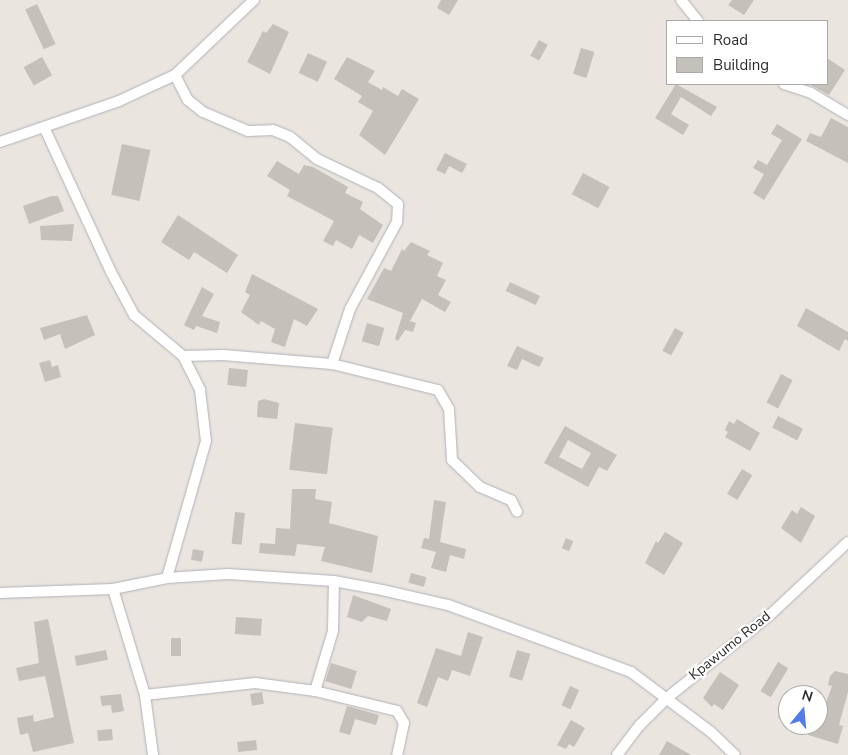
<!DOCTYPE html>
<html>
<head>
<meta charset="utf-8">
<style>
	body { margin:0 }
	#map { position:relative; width:848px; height:755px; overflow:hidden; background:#ebe5df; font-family:"Nunito Sans",sans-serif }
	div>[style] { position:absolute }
	.building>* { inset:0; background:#c4c0ba; transform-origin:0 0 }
	.roads { filter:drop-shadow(0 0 1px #afb2ba) drop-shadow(0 0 1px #afb2ba) }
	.minor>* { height:10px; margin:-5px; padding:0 5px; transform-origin:5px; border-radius:5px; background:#fff }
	span { translate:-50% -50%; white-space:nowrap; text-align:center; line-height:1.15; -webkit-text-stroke:4.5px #fff; paint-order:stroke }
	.street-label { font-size:14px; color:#2b2b2b }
	.legend { position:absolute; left:666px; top:20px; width:162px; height:65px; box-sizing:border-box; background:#fff; border:1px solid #aaa; margin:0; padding:6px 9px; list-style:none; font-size:15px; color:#2b2b2b }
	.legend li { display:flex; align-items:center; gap:10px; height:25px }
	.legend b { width:25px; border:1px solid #aaa }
	.north { position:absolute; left:778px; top:685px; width:50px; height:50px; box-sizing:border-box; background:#fff; border:1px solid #aaa; border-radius:50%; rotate:17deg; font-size:14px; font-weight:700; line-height:20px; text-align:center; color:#2b2b2b }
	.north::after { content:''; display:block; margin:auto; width:18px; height:22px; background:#4f7ce9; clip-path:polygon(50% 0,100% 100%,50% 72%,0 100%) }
</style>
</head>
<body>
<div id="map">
	<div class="building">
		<i style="clip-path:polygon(441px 0,458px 0,449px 15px,437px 8px)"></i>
		<i style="clip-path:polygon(732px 0,754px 0,744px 15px,728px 5px)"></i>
		<i style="left:37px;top:4px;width:44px;height:13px;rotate:65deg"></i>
		<i style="clip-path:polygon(273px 24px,289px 32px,270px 74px,247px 62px,263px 31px,266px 33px)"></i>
		<i style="left:539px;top:40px;width:10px;height:18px;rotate:29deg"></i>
		<i style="left:581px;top:48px;width:14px;height:27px;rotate:17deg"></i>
		<i style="left:308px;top:53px;width:21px;height:22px;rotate:25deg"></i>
		<i style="left:42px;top:57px;width:21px;height:21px;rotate:61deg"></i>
		<i style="clip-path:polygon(347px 57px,375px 71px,368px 82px,382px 90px,383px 87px,398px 96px,402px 89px,419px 99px,385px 155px,359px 135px,373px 111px,358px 102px,362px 96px,334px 79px)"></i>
		<i style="clip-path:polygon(827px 58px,845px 70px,829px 95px,809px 84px,827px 84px)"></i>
		<i style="clip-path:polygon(676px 84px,717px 107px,711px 116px,681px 97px,671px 114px,689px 125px,683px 135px,655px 118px)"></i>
		<i style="clip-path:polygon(831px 118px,848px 127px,848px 163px,806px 141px,810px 133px,821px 137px)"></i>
		<i style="clip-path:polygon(777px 124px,802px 139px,764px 200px,753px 193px,764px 174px,753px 168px,758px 160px,767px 165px,782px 140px,771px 134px)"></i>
		<i style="left:122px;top:144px;width:29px;height:52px;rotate:12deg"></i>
		<i style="clip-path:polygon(445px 153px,467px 164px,462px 173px,449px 166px,445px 174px,436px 170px)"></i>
		<i style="clip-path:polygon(277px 161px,299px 174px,304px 165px,313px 167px,348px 187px,345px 193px,363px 202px,360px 209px,383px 225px,373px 243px,359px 235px,352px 249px,336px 240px,333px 246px,323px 241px,334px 221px,287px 196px,290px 190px,267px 176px)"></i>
		<i style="left:583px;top:173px;width:30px;height:24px;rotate:28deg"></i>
		<i style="clip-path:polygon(52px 196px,58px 196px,64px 211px,29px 224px,23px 206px)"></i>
		<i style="clip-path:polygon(178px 215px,238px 255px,227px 273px,194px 252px,189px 260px,161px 242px)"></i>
		<i style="clip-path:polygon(74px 224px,72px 241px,41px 240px,40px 226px)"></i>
		<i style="clip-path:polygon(411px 242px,430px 251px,427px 255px,443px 263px,437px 276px,446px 280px,438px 295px,451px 302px,445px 312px,422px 299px,410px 321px,416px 323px,413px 332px,405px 330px,398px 341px,395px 339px,403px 313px,367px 299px,384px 268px,391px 271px,402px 249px,404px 251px)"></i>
		<i style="clip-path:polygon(252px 274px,318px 309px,307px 326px,294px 319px,285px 347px,271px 342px,275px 329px,261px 321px,259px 325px,241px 312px,250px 295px,245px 292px)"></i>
		<i style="left:510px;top:282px;width:33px;height:10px;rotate:25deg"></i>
		<i style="clip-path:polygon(202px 287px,214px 294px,202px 316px,220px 322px,217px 333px,196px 326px,194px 330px,184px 325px)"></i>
		<i style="clip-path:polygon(806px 308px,848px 332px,848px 341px,845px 339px,839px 351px,797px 326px)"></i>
		<i style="clip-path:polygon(87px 315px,95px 335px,65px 349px,60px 334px,44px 340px,40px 328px)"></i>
		<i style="left:367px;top:323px;width:18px;height:19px;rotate:16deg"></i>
		<i style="left:675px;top:328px;width:10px;height:26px;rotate:29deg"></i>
		<i style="clip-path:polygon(517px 346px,544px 358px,539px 367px,522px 359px,517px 370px,507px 366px)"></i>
		<i style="clip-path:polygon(50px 360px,52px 367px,58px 365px,61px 377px,45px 382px,39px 363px)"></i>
		<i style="left:229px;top:368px;width:19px;height:17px;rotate:6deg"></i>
		<i style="left:781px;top:374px;width:13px;height:32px;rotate:27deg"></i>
		<i style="clip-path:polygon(264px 399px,279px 403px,277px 419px,257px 417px,258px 401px)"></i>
		<i style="left:778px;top:416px;width:28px;height:13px;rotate:27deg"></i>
		<i style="clip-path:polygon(737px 419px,760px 433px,750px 451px,725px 437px,728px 432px,725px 430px,729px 421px,734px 424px)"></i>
		<i style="left:295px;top:423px;width:38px;height:47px;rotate:7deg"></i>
		<i style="clip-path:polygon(evenodd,565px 426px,617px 455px,607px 471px,599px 467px,588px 487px,544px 463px,565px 426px,568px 440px,591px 453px,582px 469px,559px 457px,568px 440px)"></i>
		<i style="left:742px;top:469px;width:12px;height:29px;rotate:31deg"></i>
		<i style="clip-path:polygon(292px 489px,316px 489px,315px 499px,332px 502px,329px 523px,378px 536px,372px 573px,321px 561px,325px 547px,297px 544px,295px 556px,259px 553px,260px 543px,275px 544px,276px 528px,290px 529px)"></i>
		<i style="clip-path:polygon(434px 500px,446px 502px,440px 542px,466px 549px,464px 559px,450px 555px,446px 572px,431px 568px,436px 552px,421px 548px,424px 538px,429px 539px)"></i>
		<i style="clip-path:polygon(801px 507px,815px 516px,801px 543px,781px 528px,792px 510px,797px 514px)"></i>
		<i style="left:235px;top:512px;width:10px;height:32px;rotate:6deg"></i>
		<i style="clip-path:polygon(665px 532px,683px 543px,664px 575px,645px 563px,656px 541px,658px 543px)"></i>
		<i style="left:566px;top:538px;width:8px;height:11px;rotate:23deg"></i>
		<i style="left:193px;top:549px;width:11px;height:11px;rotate:10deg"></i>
		<i style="left:411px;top:573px;width:16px;height:10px;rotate:15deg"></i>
		<i style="clip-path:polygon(353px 595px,391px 609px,387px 621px,368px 616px,362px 622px,347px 617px)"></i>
		<i style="left:236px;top:617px;width:26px;height:17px;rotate:4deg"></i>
		<i style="clip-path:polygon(48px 619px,74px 743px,33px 752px,28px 733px,20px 735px,17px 718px,33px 715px,34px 722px,54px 717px,45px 676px,19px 681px,16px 668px,39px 663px,34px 622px)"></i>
		<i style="clip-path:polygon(468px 632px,483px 637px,470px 676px,452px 670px,448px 681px,438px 677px,427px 707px,417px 703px,436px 648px,461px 656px)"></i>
		<i style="left:171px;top:638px;width:10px;height:18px"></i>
		<i style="left:106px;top:650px;width:10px;height:32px;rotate:79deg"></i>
		<i style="left:517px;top:650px;width:14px;height:28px;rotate:17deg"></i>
		<i style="left:778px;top:662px;width:12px;height:34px;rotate:31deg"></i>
		<i style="left:331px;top:663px;width:27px;height:19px;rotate:17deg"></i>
		<i style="clip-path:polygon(835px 671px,848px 674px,848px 692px,839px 725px,843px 726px,838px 744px,808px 735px,812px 725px,818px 725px,832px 686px,828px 685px,830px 676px)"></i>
		<i style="clip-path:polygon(720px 672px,739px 685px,723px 710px,714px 704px,712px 707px,703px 698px)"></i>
		<i style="left:570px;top:686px;width:10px;height:21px;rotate:24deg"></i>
		<i style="left:262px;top:692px;width:12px;height:12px;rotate:81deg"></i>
		<i style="clip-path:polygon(121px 694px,124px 711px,112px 713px,111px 705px,102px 706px,100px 696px)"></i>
		<i style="clip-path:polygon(347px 706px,379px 715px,376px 725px,355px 719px,350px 735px,339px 732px)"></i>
		<i style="clip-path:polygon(781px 708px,788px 710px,788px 721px,778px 718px)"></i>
		<i style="clip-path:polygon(571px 720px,585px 728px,574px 747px,569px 744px,566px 749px,557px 745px)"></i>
		<i style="left:112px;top:729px;width:11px;height:15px;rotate:85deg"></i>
		<i style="left:256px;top:740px;width:10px;height:19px;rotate:84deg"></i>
		<i style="clip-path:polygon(667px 741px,691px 755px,659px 755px)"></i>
	</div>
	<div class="roads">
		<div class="minor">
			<i style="left:681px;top:0;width:27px;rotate:51deg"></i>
			<i style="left:175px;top:75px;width:28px;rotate:63deg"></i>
			<i style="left:188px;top:100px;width:19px;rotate:39deg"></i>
			<i style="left:203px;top:112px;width:49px;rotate:22.9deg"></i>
			<i style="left:248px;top:131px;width:25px;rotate:-2deg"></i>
			<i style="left:273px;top:130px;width:18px;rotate:22deg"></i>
			<i style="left:290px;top:137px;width:35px;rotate:39deg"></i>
			<i style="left:317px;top:159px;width:68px;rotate:25.4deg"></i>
			<i style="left:378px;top:188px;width:26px;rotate:39deg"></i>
			<i style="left:398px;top:204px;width:18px;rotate:93deg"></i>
			<i style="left:397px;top:222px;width:99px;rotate:118.4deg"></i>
			<i style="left:350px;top:309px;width:58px;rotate:108.1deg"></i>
			<i style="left:784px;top:84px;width:28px;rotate:18deg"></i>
			<i style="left:811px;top:93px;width:43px;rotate:30.7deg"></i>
			<i style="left:44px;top:127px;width:160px;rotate:65.2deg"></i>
			<i style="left:111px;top:272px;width:49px;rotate:61.9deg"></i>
			<i style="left:134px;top:315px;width:64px;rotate:39.9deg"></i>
			<i style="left:183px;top:356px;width:38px;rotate:63deg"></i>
			<i style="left:200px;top:390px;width:51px;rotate:83.3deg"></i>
			<i style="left:206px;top:441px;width:142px;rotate:105.9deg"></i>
			<i style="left:0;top:142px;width:126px;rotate:-19deg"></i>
			<i style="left:119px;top:101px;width:62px;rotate:-24.9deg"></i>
			<i style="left:175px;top:75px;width:109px;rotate:-43.5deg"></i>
			<i style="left:183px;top:356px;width:40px;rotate:-1.4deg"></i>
			<i style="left:223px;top:355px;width:109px;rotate:4.7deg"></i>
			<i style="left:332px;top:364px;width:109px;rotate:13.8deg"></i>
			<i style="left:438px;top:390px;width:22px;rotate:60deg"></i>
			<i style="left:449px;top:409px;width:51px;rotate:86.6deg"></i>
			<i style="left:452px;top:460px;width:39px;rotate:44deg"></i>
			<i style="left:480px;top:487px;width:34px;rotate:23deg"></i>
			<i style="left:511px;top:500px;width:13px;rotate:63deg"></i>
			<i style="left:113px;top:589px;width:111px;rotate:73.2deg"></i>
			<i style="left:145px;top:695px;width:61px;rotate:82.4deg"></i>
			<i style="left:0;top:593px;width:113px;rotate:-2deg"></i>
			<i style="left:113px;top:589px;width:55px;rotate:-11.5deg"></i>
			<i style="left:167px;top:578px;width:61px;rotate:-3.8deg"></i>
			<i style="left:228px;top:574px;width:106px;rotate:3.8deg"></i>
			<i style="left:334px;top:581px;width:49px;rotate:10.6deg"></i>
			<i style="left:382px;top:590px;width:68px;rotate:12.8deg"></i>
			<i style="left:448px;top:605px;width:195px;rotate:20.1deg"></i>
			<i style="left:631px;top:672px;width:100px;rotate:36.9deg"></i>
			<i style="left:711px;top:732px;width:33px;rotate:44deg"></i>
			<i style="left:315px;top:691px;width:63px;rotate:-73.3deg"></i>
			<i style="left:333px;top:631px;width:50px;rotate:-88.9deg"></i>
			<i style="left:145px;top:695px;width:111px;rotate:-6.2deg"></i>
			<i style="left:255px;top:683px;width:61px;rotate:7.6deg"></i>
			<i style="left:315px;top:691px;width:84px;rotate:13.7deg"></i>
			<i style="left:397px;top:711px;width:14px;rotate:60deg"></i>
			<i style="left:404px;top:723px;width:33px;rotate:102deg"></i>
			<i style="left:617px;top:755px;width:38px;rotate:-53deg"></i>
			<i style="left:640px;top:725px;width:38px;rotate:-45deg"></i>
			<i style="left:667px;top:698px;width:132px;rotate:-38.9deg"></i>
			<i style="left:770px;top:615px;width:107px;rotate:-43.1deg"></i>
		</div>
	</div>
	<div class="street-label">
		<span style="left:730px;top:646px;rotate:-39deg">Kpawumo Road</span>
	</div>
	<ul class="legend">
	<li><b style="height:6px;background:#fff"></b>Road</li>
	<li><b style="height:14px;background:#c4c0ba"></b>Building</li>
	</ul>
	<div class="north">N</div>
</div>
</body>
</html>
